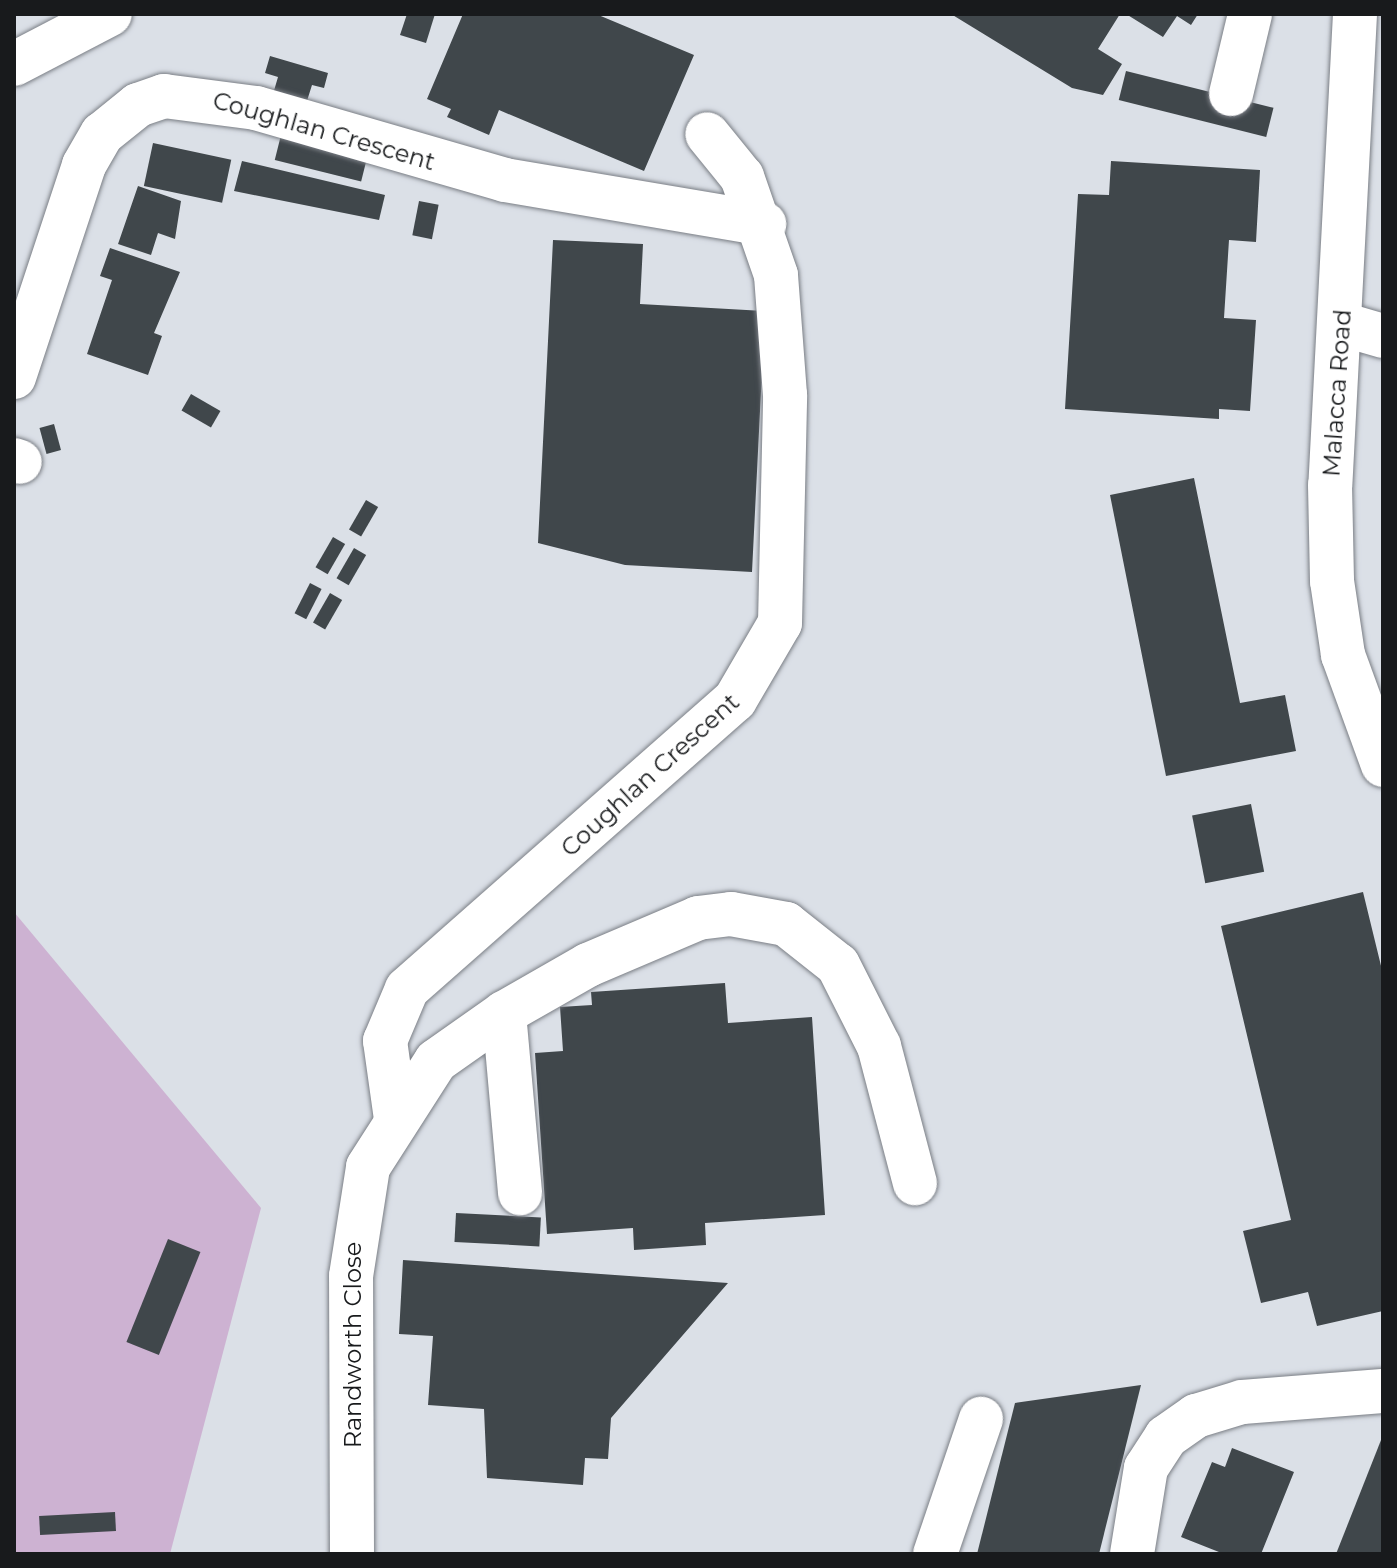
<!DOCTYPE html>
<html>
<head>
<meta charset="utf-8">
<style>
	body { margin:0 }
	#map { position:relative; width:1397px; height:1568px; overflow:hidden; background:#dbe0e7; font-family:Montserrat,sans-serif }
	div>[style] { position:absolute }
	.green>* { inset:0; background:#cdb2d2 }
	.building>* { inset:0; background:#40474b; transform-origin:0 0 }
	.roads { filter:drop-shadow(0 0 2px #7a7e85) drop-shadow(0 0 2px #7a7e85) }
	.minor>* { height:44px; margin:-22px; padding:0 22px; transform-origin:22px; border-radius:22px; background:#fff }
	span { translate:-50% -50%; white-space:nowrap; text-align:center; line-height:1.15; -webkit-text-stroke:8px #fff; paint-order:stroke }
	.street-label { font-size:24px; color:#181a1c }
	.frame { position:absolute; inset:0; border:16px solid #181a1c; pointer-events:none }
</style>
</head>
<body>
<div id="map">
	<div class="green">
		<i style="clip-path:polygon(14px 912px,261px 1208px,170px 1554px,14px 1554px)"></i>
	</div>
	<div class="building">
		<i style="clip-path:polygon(407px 14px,435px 14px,426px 43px,400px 35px)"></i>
		<i style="clip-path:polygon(463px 14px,596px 14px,694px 55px,644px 171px,499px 110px,489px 135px,447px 117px,451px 109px,427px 99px)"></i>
		<i style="clip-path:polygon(951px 14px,1120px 14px,1098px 49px,1122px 64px,1103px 95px,1072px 88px)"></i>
		<i style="clip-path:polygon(1126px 14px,1198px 14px,1191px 25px,1177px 16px,1163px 37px)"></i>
		<i style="clip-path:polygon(270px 56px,328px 73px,324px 88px,312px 85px,306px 104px,273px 94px,278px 77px,265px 73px)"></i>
		<i style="left:1126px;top:71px;width:152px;height:30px;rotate:14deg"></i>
		<i style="left:283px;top:127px;width:89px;height:34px;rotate:14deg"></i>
		<i style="left:153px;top:143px;width:80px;height:44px;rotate:12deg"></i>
		<i style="clip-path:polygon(242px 161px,385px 195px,379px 220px,234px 191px)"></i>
		<i style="clip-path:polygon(1111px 161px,1260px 170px,1256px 242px,1229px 240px,1224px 318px,1256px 320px,1250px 411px,1219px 409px,1219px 419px,1065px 409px,1078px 194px,1109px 195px)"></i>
		<i style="clip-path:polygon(138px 186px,181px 201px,175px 239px,158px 233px,151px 255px,118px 244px)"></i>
		<i style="left:419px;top:201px;width:20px;height:35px;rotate:11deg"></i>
		<i style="clip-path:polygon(553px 240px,643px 244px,640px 304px,765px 311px,752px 572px,625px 565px,538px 543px)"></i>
		<i style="clip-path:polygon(110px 248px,180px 272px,154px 333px,162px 336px,148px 375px,87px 354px,112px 280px,100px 276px)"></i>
		<i style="left:191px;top:394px;width:34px;height:19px;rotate:30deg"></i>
		<i style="left:54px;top:424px;width:27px;height:15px;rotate:75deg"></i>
		<i style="clip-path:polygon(1194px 478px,1240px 703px,1285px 695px,1296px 751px,1166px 776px,1110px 495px)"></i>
		<i style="left:366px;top:500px;width:14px;height:34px;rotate:30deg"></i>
		<i style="left:333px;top:537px;width:14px;height:35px;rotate:30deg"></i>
		<i style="left:354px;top:548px;width:14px;height:35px;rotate:30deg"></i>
		<i style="left:310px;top:583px;width:13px;height:34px;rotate:27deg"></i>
		<i style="left:330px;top:593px;width:14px;height:34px;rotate:30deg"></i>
		<i style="left:1251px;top:804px;width:69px;height:60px;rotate:79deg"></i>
		<i style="clip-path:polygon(1363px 892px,1383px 974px,1383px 1311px,1317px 1326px,1308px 1292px,1261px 1303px,1243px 1231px,1291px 1220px,1221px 926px)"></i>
		<i style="clip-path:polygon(725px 983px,728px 1023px,812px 1017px,825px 1215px,705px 1223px,706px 1245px,634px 1250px,633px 1228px,547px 1234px,535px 1053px,563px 1051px,560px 1007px,592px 1005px,591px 992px)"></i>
		<i style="left:456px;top:1213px;width:85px;height:29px;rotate:3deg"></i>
		<i style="left:168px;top:1239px;width:35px;height:111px;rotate:22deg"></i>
		<i style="clip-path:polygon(403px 1260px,728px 1283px,611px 1418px,608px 1459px,585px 1458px,583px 1485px,487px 1478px,484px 1409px,428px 1405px,433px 1336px,399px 1334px)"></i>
		<i style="clip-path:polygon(1141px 1385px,1099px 1554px,977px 1554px,1015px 1403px)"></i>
		<i style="clip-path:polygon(1383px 1435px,1382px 1554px,1336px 1554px)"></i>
		<i style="clip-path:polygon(1232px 1448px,1294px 1472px,1261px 1554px,1224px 1554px,1181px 1537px,1212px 1462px,1225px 1467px)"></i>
		<i style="left:115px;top:1512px;width:19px;height:76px;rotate:87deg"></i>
	</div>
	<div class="roads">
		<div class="minor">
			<i style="left:1355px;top:14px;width:472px;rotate:93deg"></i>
			<i style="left:1330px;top:485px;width:96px;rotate:88.8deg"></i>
			<i style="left:1332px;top:581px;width:75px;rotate:81.5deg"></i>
			<i style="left:1343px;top:655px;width:117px;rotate:70deg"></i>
			<i style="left:14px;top:64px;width:108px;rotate:-27.5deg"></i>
			<i style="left:1231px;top:94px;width:82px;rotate:-76.6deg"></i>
			<i style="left:1342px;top:324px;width:43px;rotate:16.3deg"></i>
			<i style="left:14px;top:377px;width:223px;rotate:-71.7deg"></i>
			<i style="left:84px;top:165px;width:36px;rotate:-60deg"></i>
			<i style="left:102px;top:134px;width:46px;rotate:-38.9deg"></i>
			<i style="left:138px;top:105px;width:28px;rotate:-19deg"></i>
			<i style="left:164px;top:96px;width:93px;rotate:7.4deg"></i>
			<i style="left:256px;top:108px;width:259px;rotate:16.1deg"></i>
			<i style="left:505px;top:180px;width:263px;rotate:9.6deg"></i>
			<i style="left:14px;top:460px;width:6px;rotate:18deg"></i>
			<i style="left:504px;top:1013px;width:181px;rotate:84.9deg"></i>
			<i style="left:396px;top:1119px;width:79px;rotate:-98deg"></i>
			<i style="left:385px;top:1041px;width:56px;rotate:-67.1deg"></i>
			<i style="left:407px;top:989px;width:437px;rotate:-41.4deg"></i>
			<i style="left:735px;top:700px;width:89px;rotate:-59.7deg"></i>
			<i style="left:780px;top:623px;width:228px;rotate:-88.7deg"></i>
			<i style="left:785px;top:395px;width:120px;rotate:-94.3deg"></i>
			<i style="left:776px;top:275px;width:104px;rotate:-109.1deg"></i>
			<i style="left:742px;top:177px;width:55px;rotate:-129.1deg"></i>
			<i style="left:352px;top:1554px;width:278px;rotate:-90.2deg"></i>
			<i style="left:351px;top:1276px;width:110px;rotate:-81.1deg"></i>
			<i style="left:368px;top:1167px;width:126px;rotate:-57.3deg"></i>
			<i style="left:436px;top:1061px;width:83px;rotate:-35.2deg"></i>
			<i style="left:504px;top:1013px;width:97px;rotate:-29.7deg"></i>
			<i style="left:588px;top:965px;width:120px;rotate:-23.1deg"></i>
			<i style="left:698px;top:918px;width:33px;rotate:-7deg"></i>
			<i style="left:731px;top:914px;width:56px;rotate:10.3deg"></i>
			<i style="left:786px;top:924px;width:66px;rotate:38.3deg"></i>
			<i style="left:838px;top:965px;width:91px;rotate:63.2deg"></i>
			<i style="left:879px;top:1046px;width:142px;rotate:75.3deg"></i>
			<i style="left:935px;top:1554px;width:143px;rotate:-71.2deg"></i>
			<i style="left:1132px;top:1554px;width:87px;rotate:-80.8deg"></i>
			<i style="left:1146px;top:1468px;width:37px;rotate:-57deg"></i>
			<i style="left:1166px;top:1437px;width:37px;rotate:-35deg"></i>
			<i style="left:1196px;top:1416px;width:48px;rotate:-16.9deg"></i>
			<i style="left:1242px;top:1402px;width:141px;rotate:-4.5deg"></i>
		</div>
	</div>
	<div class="street-label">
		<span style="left:324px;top:131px;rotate:16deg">Coughlan Crescent</span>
		<span style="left:1337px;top:393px;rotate:-86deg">Malacca Road</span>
		<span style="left:650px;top:775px;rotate:-42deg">Coughlan Crescent</span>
		<span style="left:353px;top:1345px;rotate:-90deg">Randworth Close</span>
	</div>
	<div class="frame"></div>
</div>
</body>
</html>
